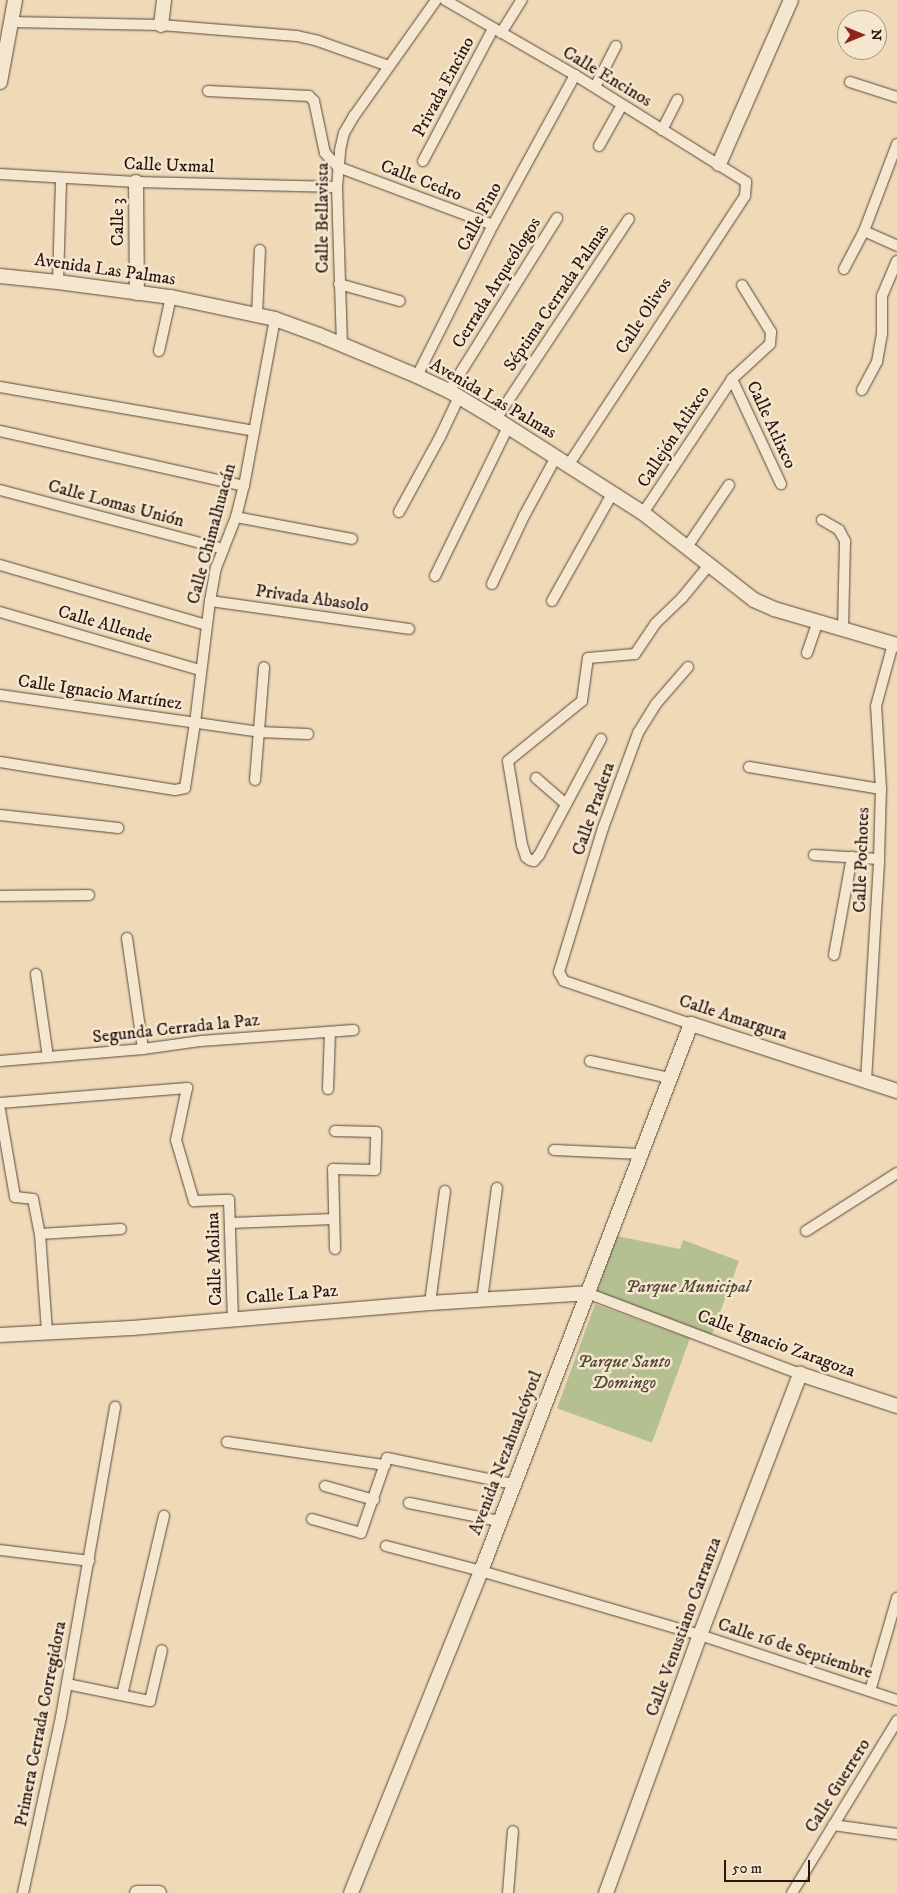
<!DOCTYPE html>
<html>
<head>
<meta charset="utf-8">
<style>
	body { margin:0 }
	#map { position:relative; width:897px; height:1893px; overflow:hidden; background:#efd9b7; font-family:"IM FELL DW Pica",serif }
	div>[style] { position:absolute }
	.green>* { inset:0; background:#b5c091; transform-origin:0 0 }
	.roads { filter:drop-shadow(0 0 1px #5a4739) drop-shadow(0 0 1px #5a4739) }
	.street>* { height:10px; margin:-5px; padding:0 5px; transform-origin:5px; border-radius:5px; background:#f5e6d0 }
	.secondary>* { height:14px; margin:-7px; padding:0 7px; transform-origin:7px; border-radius:7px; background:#f5e6d0 }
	span { translate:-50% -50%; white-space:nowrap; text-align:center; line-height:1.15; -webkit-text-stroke:5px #f5e6d0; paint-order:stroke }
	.street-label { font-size:18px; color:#28160f }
	.park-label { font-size:18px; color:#524936; font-style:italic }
	.north { position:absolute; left:837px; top:10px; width:50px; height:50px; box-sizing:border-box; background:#f5e6d0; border:1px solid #a39383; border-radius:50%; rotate:90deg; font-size:14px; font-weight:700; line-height:20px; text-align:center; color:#28160f }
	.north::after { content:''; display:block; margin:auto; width:18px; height:22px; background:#8f2418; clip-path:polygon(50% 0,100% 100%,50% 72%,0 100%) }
	.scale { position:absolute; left:724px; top:1860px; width:86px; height:22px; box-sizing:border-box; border:2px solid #28160f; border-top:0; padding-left:6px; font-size:15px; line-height:18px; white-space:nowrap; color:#28160f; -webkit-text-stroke:4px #f5e6d0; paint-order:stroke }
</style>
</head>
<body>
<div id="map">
	<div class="green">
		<i style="clip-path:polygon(617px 1236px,680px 1249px,683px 1240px,739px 1261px,711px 1337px,596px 1294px)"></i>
		<i style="left:595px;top:1304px;width:101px;height:111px;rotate:20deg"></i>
	</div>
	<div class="roads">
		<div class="street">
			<i style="left:445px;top:0;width:150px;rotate:30deg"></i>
			<i style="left:575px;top:75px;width:202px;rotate:32deg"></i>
			<i style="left:746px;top:182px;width:14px;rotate:94deg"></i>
			<i style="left:745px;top:196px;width:322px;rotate:123.3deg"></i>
			<i style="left:12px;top:22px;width:149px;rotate:1.2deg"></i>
			<i style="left:161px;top:25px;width:136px;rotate:4.6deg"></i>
			<i style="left:297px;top:36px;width:22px;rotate:13deg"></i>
			<i style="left:318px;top:41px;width:75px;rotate:19.4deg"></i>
			<i style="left:501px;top:33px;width:39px;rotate:-58deg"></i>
			<i style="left:850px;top:82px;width:49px;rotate:17.7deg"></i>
			<i style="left:595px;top:87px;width:46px;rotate:-62.9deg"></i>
			<i style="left:208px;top:91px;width:101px;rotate:2.8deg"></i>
			<i style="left:309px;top:96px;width:7px;rotate:45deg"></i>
			<i style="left:314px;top:101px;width:53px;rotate:78.1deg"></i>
			<i style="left:325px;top:153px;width:19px;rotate:47deg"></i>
			<i style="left:338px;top:167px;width:165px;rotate:20.5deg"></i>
			<i style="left:662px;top:130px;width:34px;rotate:-63deg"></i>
			<i style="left:599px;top:146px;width:47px;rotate:-60.7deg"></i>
			<i style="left:423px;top:161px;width:149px;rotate:-62.1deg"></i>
			<i style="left:0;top:174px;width:136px;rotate:3.4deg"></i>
			<i style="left:136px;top:182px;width:201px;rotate:1.4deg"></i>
			<i style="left:864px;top:231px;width:36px;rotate:24deg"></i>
			<i style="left:844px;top:269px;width:43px;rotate:-62.2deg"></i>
			<i style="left:864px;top:231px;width:93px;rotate:-69.2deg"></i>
			<i style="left:58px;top:282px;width:104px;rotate:-88.3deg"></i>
			<i style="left:339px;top:284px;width:63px;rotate:15.6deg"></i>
			<i style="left:257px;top:315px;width:65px;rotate:-87.4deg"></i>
			<i style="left:342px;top:346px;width:159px;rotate:-91.8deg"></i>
			<i style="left:337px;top:187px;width:37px;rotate:-85deg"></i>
			<i style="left:340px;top:150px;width:17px;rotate:-77deg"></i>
			<i style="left:344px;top:133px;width:20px;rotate:-60deg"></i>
			<i style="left:354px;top:116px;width:142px;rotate:-54.7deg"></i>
			<i style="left:159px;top:351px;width:55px;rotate:-77.5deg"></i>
			<i style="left:417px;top:376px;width:169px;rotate:-63.3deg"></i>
			<i style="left:493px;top:225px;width:171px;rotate:-61.3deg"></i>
			<i style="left:732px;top:379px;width:116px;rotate:65deg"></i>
			<i style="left:0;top:387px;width:258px;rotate:9.8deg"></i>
			<i style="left:862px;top:390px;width:32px;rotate:-62deg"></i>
			<i style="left:877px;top:362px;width:28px;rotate:-80deg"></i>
			<i style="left:882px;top:334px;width:38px;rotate:-90deg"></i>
			<i style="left:882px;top:296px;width:38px;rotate:-67deg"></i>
			<i style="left:449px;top:391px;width:204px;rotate:-58deg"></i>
			<i style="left:496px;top:419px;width:240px;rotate:-56.4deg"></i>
			<i style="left:0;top:431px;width:250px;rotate:12.7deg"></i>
			<i style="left:0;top:490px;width:231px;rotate:14.8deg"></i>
			<i style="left:399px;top:512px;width:85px;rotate:-61.3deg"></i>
			<i style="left:440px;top:437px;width:44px;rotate:-64.6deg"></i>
			<i style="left:643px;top:513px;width:161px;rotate:-56.4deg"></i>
			<i style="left:732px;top:379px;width:52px;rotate:-42.6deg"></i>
			<i style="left:770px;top:344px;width:12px;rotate:-85deg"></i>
			<i style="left:771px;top:332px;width:55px;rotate:-121.7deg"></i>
			<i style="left:236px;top:517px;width:118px;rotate:10.7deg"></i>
			<i style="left:822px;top:520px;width:20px;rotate:30deg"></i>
			<i style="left:839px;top:530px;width:13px;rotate:61deg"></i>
			<i style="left:845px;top:541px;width:88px;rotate:91.3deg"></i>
			<i style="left:687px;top:547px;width:75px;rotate:-55.9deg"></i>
			<i style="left:0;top:565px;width:215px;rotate:16.2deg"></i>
			<i style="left:435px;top:576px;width:166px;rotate:-63.9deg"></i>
			<i style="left:492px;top:584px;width:75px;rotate:-64.8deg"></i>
			<i style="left:524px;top:516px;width:67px;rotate:-61.5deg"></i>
			<i style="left:210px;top:601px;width:201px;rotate:8deg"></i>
			<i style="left:552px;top:601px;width:123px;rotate:-60.7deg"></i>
			<i style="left:0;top:612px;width:208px;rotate:16.2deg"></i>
			<i style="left:807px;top:653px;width:34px;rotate:-71deg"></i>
			<i style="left:688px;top:667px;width:49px;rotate:130.9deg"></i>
			<i style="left:656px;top:704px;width:34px;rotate:122deg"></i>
			<i style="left:638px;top:733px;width:101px;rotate:110.2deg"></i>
			<i style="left:603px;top:828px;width:151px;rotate:107deg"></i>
			<i style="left:559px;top:972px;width:10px;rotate:61deg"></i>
			<i style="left:564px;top:981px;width:134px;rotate:18.7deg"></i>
			<i style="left:0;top:695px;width:262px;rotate:8.1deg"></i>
			<i style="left:259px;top:732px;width:49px;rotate:2.3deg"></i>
			<i style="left:601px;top:739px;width:132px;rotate:118.1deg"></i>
			<i style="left:539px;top:855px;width:8px;rotate:130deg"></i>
			<i style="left:534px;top:861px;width:4px;rotate:-166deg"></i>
			<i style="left:530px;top:860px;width:5px;rotate:-143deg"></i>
			<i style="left:526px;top:857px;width:13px;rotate:-108deg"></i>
			<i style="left:522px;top:845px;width:85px;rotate:-99.5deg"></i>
			<i style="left:508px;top:761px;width:95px;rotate:-39deg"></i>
			<i style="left:582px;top:701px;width:43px;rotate:-82.1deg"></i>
			<i style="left:588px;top:658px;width:47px;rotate:-4.9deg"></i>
			<i style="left:635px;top:654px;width:37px;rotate:-56deg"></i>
			<i style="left:656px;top:623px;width:36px;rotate:-44deg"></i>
			<i style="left:682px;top:598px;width:43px;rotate:-50.7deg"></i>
			<i style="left:0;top:762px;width:177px;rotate:9.1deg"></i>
			<i style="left:175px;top:790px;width:10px;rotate:-11deg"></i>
			<i style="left:185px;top:788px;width:66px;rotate:-81.3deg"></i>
			<i style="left:195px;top:723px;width:123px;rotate:-83deg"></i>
			<i style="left:210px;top:601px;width:34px;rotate:-80deg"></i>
			<i style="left:216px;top:568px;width:55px;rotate:-68.6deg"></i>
			<i style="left:236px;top:517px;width:32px;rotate:-76deg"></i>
			<i style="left:244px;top:486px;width:170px;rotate:-79.5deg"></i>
			<i style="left:749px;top:767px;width:134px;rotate:9.5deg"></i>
			<i style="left:536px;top:778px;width:40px;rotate:41deg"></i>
			<i style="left:255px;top:780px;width:113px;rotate:-85.4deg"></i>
			<i style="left:0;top:815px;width:119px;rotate:6.3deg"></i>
			<i style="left:814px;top:855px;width:65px;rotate:3.5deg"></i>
			<i style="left:0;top:896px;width:89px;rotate:-0.6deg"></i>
			<i style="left:127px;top:938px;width:112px;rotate:81.8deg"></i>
			<i style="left:834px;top:955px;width:100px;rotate:-79.6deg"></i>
			<i style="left:36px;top:974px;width:84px;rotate:81.8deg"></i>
			<i style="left:0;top:1061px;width:144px;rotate:-4.8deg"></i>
			<i style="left:143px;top:1049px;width:59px;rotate:-7.9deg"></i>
			<i style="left:201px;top:1041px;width:153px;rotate:-4.1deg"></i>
			<i style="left:590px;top:1061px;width:82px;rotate:12deg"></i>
			<i style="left:866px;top:1081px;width:222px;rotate:-86.6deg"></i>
			<i style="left:879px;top:859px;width:70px;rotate:-88.4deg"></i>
			<i style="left:881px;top:789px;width:83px;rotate:-93.4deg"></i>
			<i style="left:876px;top:706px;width:64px;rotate:-74.7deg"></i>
			<i style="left:328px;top:1089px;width:57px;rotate:-88deg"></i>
			<i style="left:0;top:1103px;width:188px;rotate:-4.6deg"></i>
			<i style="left:187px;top:1088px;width:53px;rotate:101.9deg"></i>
			<i style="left:176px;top:1140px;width:64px;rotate:73.6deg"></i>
			<i style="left:194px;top:1201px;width:35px;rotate:-2deg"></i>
			<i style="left:229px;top:1200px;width:119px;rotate:88.1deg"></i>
			<i style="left:0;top:1110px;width:88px;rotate:80.2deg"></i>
			<i style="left:15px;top:1197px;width:18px;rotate:6deg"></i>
			<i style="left:33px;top:1199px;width:36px;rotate:79deg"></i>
			<i style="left:40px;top:1234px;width:98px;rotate:85.9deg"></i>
			<i style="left:554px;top:1150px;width:87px;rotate:2.6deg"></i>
			<i style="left:230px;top:1223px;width:104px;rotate:-2.2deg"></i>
			<i style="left:806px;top:1231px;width:108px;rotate:-32.5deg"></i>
			<i style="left:40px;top:1234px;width:81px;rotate:-3.5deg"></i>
			<i style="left:335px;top:1249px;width:80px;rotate:-91.4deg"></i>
			<i style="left:333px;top:1169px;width:42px;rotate:1.4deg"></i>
			<i style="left:375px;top:1170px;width:38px;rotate:-88deg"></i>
			<i style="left:376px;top:1132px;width:41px;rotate:-178.6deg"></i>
			<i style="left:587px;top:1293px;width:228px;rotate:20.8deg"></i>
			<i style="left:482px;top:1300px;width:113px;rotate:-82.4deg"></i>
			<i style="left:430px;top:1303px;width:113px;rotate:-82.4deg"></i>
			<i style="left:227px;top:1442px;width:160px;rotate:8.3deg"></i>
			<i style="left:325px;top:1486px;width:51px;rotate:15.9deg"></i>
			<i style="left:409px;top:1503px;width:92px;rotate:11.3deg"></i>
			<i style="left:312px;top:1519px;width:51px;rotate:15.9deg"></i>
			<i style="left:361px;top:1533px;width:79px;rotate:-70.9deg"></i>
			<i style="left:387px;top:1458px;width:129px;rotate:11.7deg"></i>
			<i style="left:386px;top:1546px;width:98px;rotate:14.7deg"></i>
			<i style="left:481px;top:1571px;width:228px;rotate:16.3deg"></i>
			<i style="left:700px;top:1635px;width:207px;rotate:18.3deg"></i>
			<i style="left:0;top:1550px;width:90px;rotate:7deg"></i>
			<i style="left:67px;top:1684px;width:85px;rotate:11.6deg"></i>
			<i style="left:150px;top:1701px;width:52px;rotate:-76.8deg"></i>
			<i style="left:870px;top:1691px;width:97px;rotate:-73.8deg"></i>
			<i style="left:122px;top:1695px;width:184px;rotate:-76.8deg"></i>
			<i style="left:833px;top:1825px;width:65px;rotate:8deg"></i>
			<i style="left:23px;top:1893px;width:180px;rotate:-77.8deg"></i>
			<i style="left:61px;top:1717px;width:315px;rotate:-80.1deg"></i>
			<i style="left:508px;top:1893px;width:62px;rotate:-85.4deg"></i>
			<i style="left:792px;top:1893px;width:202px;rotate:-58.6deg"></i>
		</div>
		<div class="secondary">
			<i style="left:161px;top:25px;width:25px;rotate:-83deg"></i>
			<i style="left:0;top:82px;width:83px;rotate:-79.6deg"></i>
			<i style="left:719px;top:164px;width:179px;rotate:-66.3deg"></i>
			<i style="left:136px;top:182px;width:111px;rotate:89.5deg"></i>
			<i style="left:0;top:276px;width:58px;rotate:5.9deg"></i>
			<i style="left:58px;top:282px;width:114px;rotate:7.6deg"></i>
			<i style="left:171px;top:297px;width:106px;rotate:11.9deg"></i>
			<i style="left:275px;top:319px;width:47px;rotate:20deg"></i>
			<i style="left:319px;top:335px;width:106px;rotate:22.7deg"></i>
			<i style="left:417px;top:376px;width:35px;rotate:25deg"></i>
			<i style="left:449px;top:391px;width:55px;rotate:30.8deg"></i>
			<i style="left:496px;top:419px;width:174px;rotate:32.6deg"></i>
			<i style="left:643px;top:513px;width:141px;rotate:38.1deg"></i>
			<i style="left:754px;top:600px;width:22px;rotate:24deg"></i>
			<i style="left:774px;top:609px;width:128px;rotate:16.3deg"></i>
			<i style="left:0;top:1335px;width:132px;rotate:-3deg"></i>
			<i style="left:132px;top:1328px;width:299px;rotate:-4.8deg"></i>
			<i style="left:430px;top:1303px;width:157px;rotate:-3.6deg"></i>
			<i style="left:137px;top:1893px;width:22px"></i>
			<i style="left:351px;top:1893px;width:347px;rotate:-68deg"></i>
			<i style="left:481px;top:1571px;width:586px;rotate:-69deg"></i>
			<i style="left:691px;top:1024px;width:217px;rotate:18deg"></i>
			<i style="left:606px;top:1893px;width:275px;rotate:-70deg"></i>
			<i style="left:700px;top:1635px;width:280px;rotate:-69deg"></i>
			<i style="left:800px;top:1374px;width:102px;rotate:18.3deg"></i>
		</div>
	</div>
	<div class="street-label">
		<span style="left:607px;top:77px;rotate:31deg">Calle Encinos</span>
		<span style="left:444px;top:87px;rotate:-62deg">Privada Encino</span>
		<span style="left:169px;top:166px;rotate:2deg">Calle Uxmal</span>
		<span style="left:421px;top:181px;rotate:21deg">Calle Cedro</span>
		<span style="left:480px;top:217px;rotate:-62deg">Calle Pino</span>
		<span style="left:323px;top:218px;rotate:-90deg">Calle Bellavista</span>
		<span style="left:118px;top:222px;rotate:-90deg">Calle 3</span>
		<span style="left:105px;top:270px;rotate:8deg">Avenida Las Palmas</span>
		<span style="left:497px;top:283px;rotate:-58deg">Cerrada Arqueólogos</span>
		<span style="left:557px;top:298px;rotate:-56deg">Séptima Cerrada Palmas</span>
		<span style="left:644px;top:316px;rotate:-57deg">Calle Olivos</span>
		<span style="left:493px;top:399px;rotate:30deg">Avenida Las Palmas</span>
		<span style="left:771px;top:425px;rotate:65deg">Calle Atlixco</span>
		<span style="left:674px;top:437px;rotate:-57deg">Callejón Atlixco</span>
		<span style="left:116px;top:504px;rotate:15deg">Calle Lomas Unión</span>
		<span style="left:212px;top:534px;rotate:-75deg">Calle Chimalhuacán</span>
		<span style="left:312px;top:599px;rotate:8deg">Privada Abasolo</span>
		<span style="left:105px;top:625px;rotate:16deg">Calle Allende</span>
		<span style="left:100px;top:693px;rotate:8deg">Calle Ignacio Martínez</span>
		<span style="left:594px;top:809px;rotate:-71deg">Calle Pradera</span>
		<span style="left:862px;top:860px;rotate:-88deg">Calle Pochotes</span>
		<span style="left:733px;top:1018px;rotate:18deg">Calle Amargura</span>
		<span style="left:176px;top:1029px;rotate:-6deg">Segunda Cerrada la Paz</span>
		<span style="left:215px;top:1259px;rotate:-92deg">Calle Molina</span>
		<span style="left:292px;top:1295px;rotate:-5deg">Calle La Paz</span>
		<span style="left:776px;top:1344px;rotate:20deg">Calle Ignacio Zaragoza</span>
		<span style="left:506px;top:1453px;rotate:-69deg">Avenida Nezahualcóyotl</span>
		<span style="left:684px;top:1627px;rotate:-70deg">Calle Venustiano Carranza</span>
		<span style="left:795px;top:1649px;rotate:18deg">Calle 16 de Septiembre</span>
		<span style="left:41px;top:1724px;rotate:-79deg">Primera Cerrada Corregidora</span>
		<span style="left:838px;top:1786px;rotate:-58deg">Calle Guerrero</span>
	</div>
	<div class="park-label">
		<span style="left:688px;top:1287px">Parque Municipal</span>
		<span style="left:624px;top:1373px">Parque Santo<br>Domingo</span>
	</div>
	<div class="north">N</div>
	<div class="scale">50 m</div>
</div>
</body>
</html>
